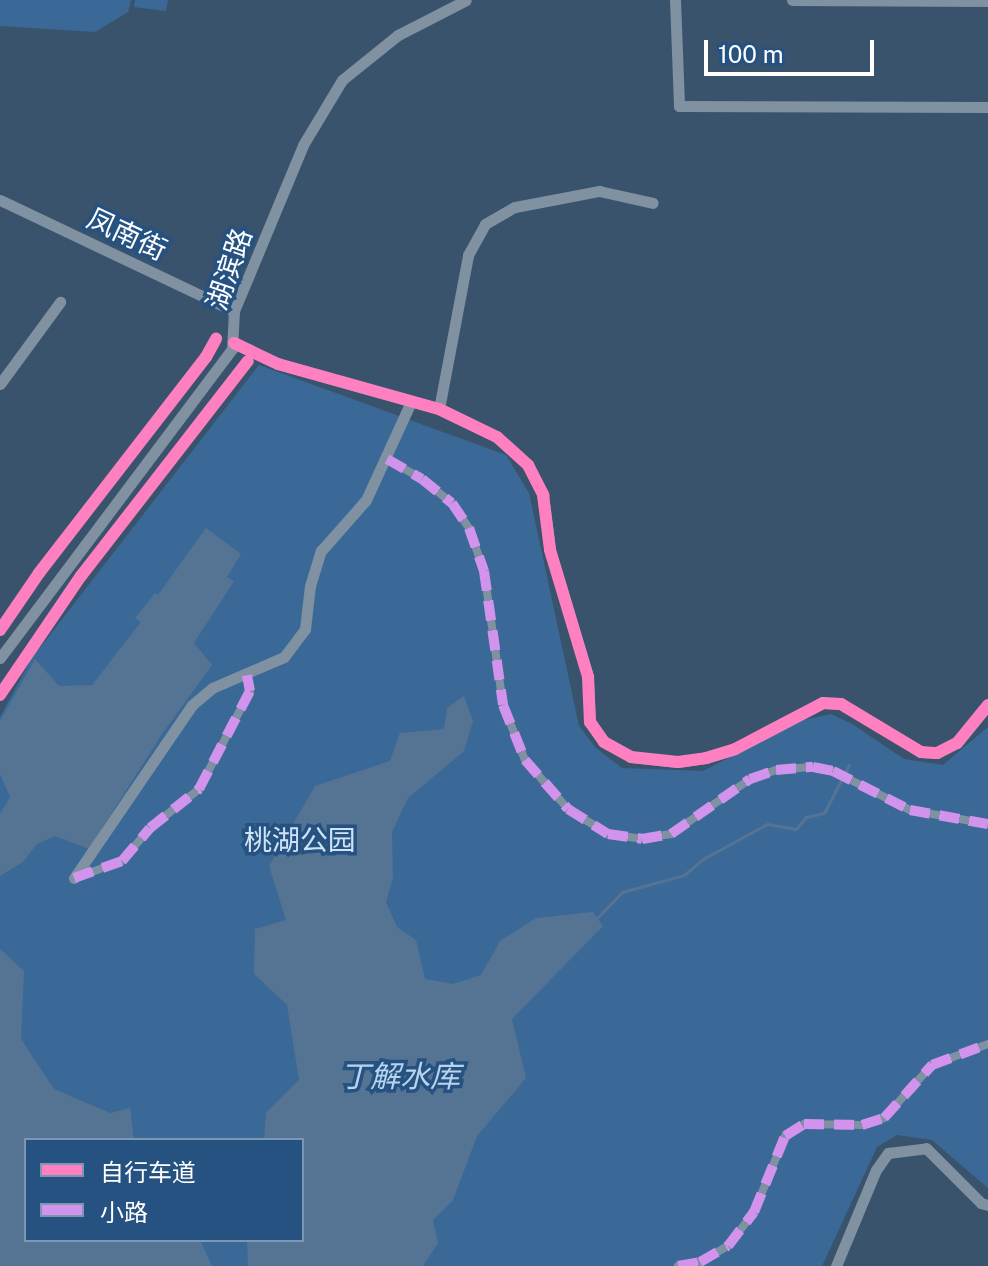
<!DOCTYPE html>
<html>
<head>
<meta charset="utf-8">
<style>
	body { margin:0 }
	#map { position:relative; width:988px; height:1266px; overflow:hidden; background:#3a536c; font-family:"Public Sans","Noto Sans SC",sans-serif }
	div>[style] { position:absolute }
	.green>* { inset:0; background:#3a6998 }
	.water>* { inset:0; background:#557494 }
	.stream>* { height:3px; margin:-1.5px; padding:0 1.5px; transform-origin:1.5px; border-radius:1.5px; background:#557494 }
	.pedestrian>* { height:8px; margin:-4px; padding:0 4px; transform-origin:4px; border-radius:4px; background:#8091a2 }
	.minor>* { height:11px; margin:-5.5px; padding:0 5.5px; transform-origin:5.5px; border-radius:5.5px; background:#8091a2 }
	.quiet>* { height:10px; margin-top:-5px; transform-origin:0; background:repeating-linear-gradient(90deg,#d193ec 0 20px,transparent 0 30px) }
	.cycleway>* { height:12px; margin:-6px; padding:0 6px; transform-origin:6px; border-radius:6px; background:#ff80c0 }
	span { translate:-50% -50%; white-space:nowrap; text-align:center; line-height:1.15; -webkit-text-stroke:7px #255281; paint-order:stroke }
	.street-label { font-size:28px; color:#fff }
	.park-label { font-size:28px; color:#d0e3f5 }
	.water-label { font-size:30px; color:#b8d4ee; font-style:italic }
	.legend { position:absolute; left:24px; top:1138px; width:280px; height:104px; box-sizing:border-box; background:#255281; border:2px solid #7c97b3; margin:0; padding:10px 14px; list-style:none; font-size:24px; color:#fff }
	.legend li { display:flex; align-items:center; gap:16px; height:40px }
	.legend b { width:40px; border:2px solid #7c97b3 }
	.scale { position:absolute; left:704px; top:40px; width:170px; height:36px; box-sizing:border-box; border:4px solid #fff; border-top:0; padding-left:10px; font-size:24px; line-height:28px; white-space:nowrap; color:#fff; -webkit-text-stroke:6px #255281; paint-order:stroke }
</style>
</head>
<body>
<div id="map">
	<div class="green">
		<i style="clip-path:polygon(0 0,131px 0,128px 12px,95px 32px,0 26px)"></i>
		<i style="clip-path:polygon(135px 0,168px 0,166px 11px,134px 7px)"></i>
		<i style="clip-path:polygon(evenodd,259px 365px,506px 455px,529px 493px,579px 726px,596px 748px,622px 768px,703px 771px,804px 720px,831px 714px,852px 724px,904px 759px,943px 765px,988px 727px,988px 1188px,932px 1140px,897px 1135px,877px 1147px,822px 1266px,0 1266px,0 717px,32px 658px,259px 365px,26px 1140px,302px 1140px,302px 1240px,26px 1240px,26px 1140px)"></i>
	</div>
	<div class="water">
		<i style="clip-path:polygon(206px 528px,241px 554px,227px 577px,234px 581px,194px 643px,212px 665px,162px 734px,89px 849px,55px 836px,37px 844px,23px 862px,0 876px,0 814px,10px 797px,0 774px,0 721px,35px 659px,59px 686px,92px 685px,141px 622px,135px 618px,155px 593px,158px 595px)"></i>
		<i style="clip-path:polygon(464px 696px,473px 721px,464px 751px,408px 798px,392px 832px,393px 878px,386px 902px,397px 927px,416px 940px,425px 979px,453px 984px,481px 975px,500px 941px,536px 918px,593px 912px,603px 926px,512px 1019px,526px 1078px,477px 1136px,453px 1200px,433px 1220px,438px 1243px,423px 1266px,248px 1266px,247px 1240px,302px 1240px,302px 1140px,264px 1140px,266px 1113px,299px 1080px,287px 1005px,254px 974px,255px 929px,286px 920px,269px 866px,315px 786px,390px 761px,400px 733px,444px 729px,447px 708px)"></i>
		<i style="clip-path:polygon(0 949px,24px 971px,21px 1039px,54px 1089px,110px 1113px,130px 1108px,134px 1140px,26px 1140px,26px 1240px,200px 1240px,212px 1266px,0 1266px)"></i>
	</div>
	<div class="stream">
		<i style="left:597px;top:918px;width:36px;rotate:-46deg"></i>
		<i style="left:622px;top:892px;width:64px;rotate:-15.3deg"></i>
		<i style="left:684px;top:875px;width:25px;rotate:-40deg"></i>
		<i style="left:703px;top:859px;width:73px;rotate:-28.7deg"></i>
		<i style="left:767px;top:824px;width:29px;rotate:10deg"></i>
		<i style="left:796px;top:829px;width:16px;rotate:-50deg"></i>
		<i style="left:806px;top:817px;width:18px;rotate:-13deg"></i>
		<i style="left:824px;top:813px;width:54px;rotate:-62.5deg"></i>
	</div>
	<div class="pedestrian">
		<i style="left:387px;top:459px;width:40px;rotate:29.7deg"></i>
		<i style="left:422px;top:479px;width:38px;rotate:39deg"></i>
		<i style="left:452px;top:503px;width:30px;rotate:56deg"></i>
		<i style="left:469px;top:528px;width:46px;rotate:70.8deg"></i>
		<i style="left:484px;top:571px;width:135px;rotate:81.9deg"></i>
		<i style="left:503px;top:705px;width:59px;rotate:68.2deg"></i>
		<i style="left:525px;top:760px;width:65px;rotate:48.7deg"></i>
		<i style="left:568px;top:809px;width:47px;rotate:32deg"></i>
		<i style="left:608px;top:834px;width:34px;rotate:8deg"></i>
		<i style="left:642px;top:839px;width:29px;rotate:-10deg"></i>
		<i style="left:671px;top:834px;width:96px;rotate:-34.8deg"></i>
		<i style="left:750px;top:779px;width:28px;rotate:-19deg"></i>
		<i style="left:776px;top:770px;width:37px;rotate:-5deg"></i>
		<i style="left:813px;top:767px;width:20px;rotate:11deg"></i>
		<i style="left:833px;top:771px;width:86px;rotate:26.9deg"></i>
		<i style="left:910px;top:810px;width:79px;rotate:10.2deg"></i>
		<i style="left:75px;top:878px;width:50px;rotate:-19.9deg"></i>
		<i style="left:122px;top:861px;width:43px;rotate:-49.7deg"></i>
		<i style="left:150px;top:828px;width:63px;rotate:-38.5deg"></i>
		<i style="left:199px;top:789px;width:110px;rotate:-62.5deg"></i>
		<i style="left:250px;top:691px;width:16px;rotate:-101deg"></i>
		<i style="left:678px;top:1266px;width:22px;rotate:-10deg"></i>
		<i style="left:700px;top:1262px;width:32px;rotate:-30deg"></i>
		<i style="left:728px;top:1246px;width:43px;rotate:-52.6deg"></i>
		<i style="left:754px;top:1212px;width:82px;rotate:-67.8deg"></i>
		<i style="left:785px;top:1136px;width:22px;rotate:-32deg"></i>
		<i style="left:804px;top:1124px;width:58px;rotate:1deg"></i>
		<i style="left:862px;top:1125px;width:23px;rotate:-18deg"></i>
		<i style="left:884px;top:1118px;width:72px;rotate:-47.8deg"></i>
		<i style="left:932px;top:1065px;width:60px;rotate:-20.6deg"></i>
	</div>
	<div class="minor">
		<i style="left:675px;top:0;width:106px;rotate:87.8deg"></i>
		<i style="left:679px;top:106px;width:309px;rotate:0.2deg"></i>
		<i style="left:792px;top:0;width:196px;rotate:0.3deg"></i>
		<i style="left:0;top:200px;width:259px;rotate:25.4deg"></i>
		<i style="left:234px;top:343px;width:49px;rotate:25.5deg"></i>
		<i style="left:278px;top:364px;width:167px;rotate:15.6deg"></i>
		<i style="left:439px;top:409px;width:64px;rotate:25.8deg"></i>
		<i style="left:497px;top:437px;width:42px;rotate:42.1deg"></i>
		<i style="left:528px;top:465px;width:34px;rotate:63deg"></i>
		<i style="left:543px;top:495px;width:55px;rotate:82.7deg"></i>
		<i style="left:550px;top:550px;width:133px;rotate:73.3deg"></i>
		<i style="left:588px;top:677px;width:45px;rotate:87.5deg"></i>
		<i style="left:590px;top:722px;width:24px;rotate:55deg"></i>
		<i style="left:604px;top:742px;width:31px;rotate:29deg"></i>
		<i style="left:631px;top:757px;width:47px;rotate:6.1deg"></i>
		<i style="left:678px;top:762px;width:28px;rotate:-8deg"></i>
		<i style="left:706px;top:758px;width:30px;rotate:-17deg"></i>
		<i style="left:735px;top:749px;width:99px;rotate:-27.6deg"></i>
		<i style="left:823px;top:703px;width:18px;rotate:3deg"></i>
		<i style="left:841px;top:704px;width:93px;rotate:31deg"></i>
		<i style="left:921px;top:752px;width:16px;rotate:4deg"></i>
		<i style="left:937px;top:753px;width:22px;rotate:-27deg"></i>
		<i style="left:957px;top:743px;width:49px;rotate:-50.8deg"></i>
		<i style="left:0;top:384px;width:102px;rotate:-53.8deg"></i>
		<i style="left:439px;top:409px;width:157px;rotate:-79.3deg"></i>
		<i style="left:468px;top:255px;width:35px;rotate:-61deg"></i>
		<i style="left:485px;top:224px;width:34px;rotate:-30deg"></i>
		<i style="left:515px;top:207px;width:86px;rotate:-10.8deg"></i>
		<i style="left:599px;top:191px;width:55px;rotate:12.5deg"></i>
		<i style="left:0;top:658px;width:386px;rotate:-53.1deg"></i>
		<i style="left:232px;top:349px;width:38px;rotate:-87deg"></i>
		<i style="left:234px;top:311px;width:180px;rotate:-67.4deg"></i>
		<i style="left:303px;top:145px;width:76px;rotate:-59deg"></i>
		<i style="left:342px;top:80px;width:72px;rotate:-38.8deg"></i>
		<i style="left:398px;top:35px;width:76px;rotate:-27.2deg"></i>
		<i style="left:74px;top:878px;width:209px;rotate:-55.7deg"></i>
		<i style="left:192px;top:705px;width:26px;rotate:-40deg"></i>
		<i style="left:212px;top:688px;width:78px;rotate:-23.3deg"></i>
		<i style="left:284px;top:657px;width:35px;rotate:-53deg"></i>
		<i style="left:305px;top:629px;width:43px;rotate:-83.4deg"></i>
		<i style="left:310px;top:586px;width:37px;rotate:-73deg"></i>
		<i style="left:321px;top:551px;width:68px;rotate:-48.6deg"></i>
		<i style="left:366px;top:500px;width:106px;rotate:-65.4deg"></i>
		<i style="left:836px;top:1266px;width:104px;rotate:-67.4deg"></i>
		<i style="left:876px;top:1170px;width:21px;rotate:-55deg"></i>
		<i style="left:888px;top:1153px;width:38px;rotate:-7deg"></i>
		<i style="left:926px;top:1148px;width:78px;rotate:45deg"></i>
		<i style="left:981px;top:1203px;width:7px;rotate:16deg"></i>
	</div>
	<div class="quiet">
		<i style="left:387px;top:459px;width:40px;rotate:29.7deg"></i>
		<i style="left:422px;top:479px;width:38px;rotate:39deg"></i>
		<i style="left:452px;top:503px;width:30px;rotate:56deg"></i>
		<i style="left:469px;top:528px;width:46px;rotate:70.8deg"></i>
		<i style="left:484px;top:571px;width:135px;rotate:81.9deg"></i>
		<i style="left:503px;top:705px;width:59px;rotate:68.2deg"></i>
		<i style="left:525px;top:760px;width:65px;rotate:48.7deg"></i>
		<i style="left:568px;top:809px;width:47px;rotate:32deg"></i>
		<i style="left:608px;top:834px;width:34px;rotate:8deg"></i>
		<i style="left:642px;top:839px;width:29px;rotate:-10deg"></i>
		<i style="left:671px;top:834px;width:96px;rotate:-34.8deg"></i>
		<i style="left:750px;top:779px;width:28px;rotate:-19deg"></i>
		<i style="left:776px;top:770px;width:37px;rotate:-5deg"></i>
		<i style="left:813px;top:767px;width:20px;rotate:11deg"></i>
		<i style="left:833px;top:771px;width:86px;rotate:26.9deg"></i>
		<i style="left:910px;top:810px;width:79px;rotate:10.2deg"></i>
		<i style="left:74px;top:878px;width:51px;rotate:-19.5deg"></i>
		<i style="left:122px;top:861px;width:43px;rotate:-49.7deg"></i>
		<i style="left:150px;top:828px;width:63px;rotate:-38.5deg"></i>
		<i style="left:199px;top:789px;width:110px;rotate:-62.5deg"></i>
		<i style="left:250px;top:691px;width:16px;rotate:-101deg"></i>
		<i style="left:678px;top:1266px;width:22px;rotate:-10deg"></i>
		<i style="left:700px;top:1262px;width:32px;rotate:-30deg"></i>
		<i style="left:728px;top:1246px;width:43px;rotate:-52.6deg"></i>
		<i style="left:754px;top:1212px;width:82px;rotate:-67.8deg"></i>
		<i style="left:785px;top:1136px;width:22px;rotate:-32deg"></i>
		<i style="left:804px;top:1124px;width:58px;rotate:1deg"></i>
		<i style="left:862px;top:1125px;width:23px;rotate:-18deg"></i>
		<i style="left:884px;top:1118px;width:72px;rotate:-47.8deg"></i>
		<i style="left:932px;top:1065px;width:60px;rotate:-20.6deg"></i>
	</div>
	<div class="cycleway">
		<i style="left:234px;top:343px;width:49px;rotate:25.5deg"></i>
		<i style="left:278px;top:364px;width:167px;rotate:15.6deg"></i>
		<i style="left:439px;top:409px;width:64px;rotate:25.8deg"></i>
		<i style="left:497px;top:437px;width:42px;rotate:42.1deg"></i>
		<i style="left:528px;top:465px;width:34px;rotate:63deg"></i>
		<i style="left:543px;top:495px;width:55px;rotate:82.7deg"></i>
		<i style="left:550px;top:550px;width:133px;rotate:73.3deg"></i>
		<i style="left:588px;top:677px;width:45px;rotate:87.5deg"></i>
		<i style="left:590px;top:722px;width:24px;rotate:55deg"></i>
		<i style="left:604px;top:742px;width:31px;rotate:29deg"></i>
		<i style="left:631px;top:757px;width:47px;rotate:6.1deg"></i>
		<i style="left:678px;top:762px;width:28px;rotate:-8deg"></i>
		<i style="left:706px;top:758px;width:30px;rotate:-17deg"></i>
		<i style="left:735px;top:749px;width:99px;rotate:-27.6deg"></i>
		<i style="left:823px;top:703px;width:18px;rotate:3deg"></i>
		<i style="left:841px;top:704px;width:93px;rotate:31deg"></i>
		<i style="left:921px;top:752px;width:16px;rotate:4deg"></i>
		<i style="left:937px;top:753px;width:22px;rotate:-27deg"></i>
		<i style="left:957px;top:743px;width:49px;rotate:-50.8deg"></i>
		<i style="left:0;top:630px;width:69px;rotate:-55.6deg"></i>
		<i style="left:39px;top:573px;width:273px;rotate:-52.3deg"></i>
		<i style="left:206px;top:357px;width:21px;rotate:-61deg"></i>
		<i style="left:0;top:695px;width:144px;rotate:-55.8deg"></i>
		<i style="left:81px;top:576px;width:272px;rotate:-52.2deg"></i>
	</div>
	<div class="street-label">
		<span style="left:127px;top:234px;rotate:25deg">凤南街</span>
		<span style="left:229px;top:269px;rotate:-71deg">湖滨路</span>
	</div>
	<div class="park-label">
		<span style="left:300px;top:840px">桃湖公园</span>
	</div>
	<div class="water-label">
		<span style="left:400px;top:1076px">丁解水库</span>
	</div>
	<ul class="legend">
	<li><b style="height:10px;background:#ff80c0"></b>自行车道</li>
	<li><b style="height:10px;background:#d193ec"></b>小路</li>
	</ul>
	<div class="scale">100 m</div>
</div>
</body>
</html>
